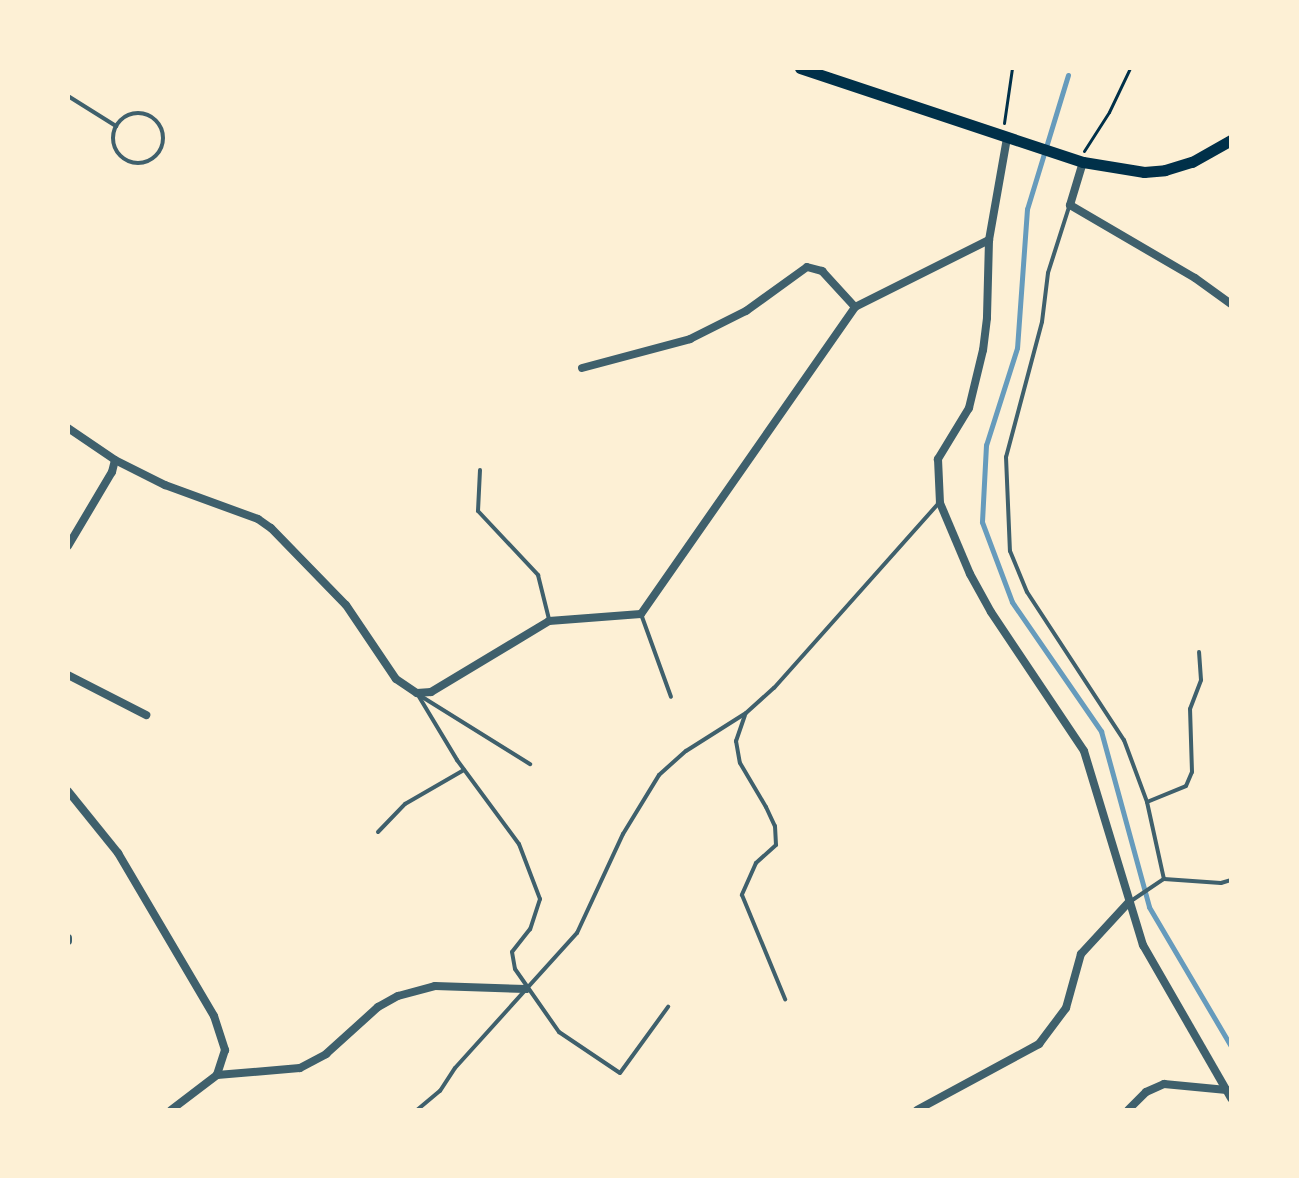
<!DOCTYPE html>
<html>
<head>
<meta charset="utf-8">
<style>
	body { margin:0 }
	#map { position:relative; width:1299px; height:1178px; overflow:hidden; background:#fdf0d5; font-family:Barlow,sans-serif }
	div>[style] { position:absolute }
	.stream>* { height:5px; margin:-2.5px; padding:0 2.5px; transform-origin:2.5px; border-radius:2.5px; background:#669bbc }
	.path>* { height:3px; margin:-1.5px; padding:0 1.5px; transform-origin:1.5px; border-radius:1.5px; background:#003049 }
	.service>* { height:4px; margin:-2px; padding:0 2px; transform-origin:2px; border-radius:2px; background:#3f606c }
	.service>.ring { margin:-2px; padding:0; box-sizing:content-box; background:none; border:4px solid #3f606c; border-radius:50% }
	.minor>* { height:8px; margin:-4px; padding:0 4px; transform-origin:4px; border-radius:4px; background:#3f606c }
	.secondary>* { height:11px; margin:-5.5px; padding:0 5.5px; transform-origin:5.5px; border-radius:5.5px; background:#003049 }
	span { translate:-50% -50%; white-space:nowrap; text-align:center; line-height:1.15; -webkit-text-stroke:7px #fdf0d5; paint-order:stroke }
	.frame { position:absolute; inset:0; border:70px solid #fdf0d5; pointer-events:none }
</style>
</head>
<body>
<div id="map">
	<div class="stream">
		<i style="left:1068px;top:75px;width:140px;rotate:107deg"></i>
		<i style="left:1027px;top:209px;width:139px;rotate:94.1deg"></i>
		<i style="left:1017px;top:348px;width:102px;rotate:107.7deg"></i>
		<i style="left:986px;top:445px;width:77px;rotate:93deg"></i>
		<i style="left:982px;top:522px;width:85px;rotate:69.4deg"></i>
		<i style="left:1012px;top:602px;width:157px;rotate:55.4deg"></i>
		<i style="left:1101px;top:731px;width:182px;rotate:74.7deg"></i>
		<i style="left:1149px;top:907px;width:161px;rotate:59.5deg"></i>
	</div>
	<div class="path">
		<i style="left:1004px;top:123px;width:56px;rotate:-81.7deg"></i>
		<i style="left:1084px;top:151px;width:46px;rotate:-57.3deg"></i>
		<i style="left:1109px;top:112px;width:49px;rotate:-64.5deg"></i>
	</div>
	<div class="service">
		<i style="left:68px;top:96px;width:57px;rotate:32deg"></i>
		<i class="ring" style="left:113px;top:113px;width:46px;height:46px"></i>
		<i style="left:1069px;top:207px;width:69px;rotate:107.7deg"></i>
		<i style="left:1048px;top:273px;width:49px;rotate:97deg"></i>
		<i style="left:1042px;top:322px;width:140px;rotate:104.9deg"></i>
		<i style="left:1006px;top:457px;width:94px;rotate:87.6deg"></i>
		<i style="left:1010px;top:551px;width:44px;rotate:67.5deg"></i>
		<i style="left:1027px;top:592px;width:177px;rotate:56.8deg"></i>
		<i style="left:1124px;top:740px;width:66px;rotate:69.6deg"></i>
		<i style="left:1147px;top:802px;width:79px;rotate:77.6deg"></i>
		<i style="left:480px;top:470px;width:41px;rotate:92.8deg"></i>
		<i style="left:478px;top:511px;width:88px;rotate:46.8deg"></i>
		<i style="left:538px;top:575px;width:45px;rotate:76deg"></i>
		<i style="left:641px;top:614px;width:88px;rotate:70.1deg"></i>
		<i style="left:418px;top:695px;width:76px;rotate:59deg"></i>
		<i style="left:457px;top:760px;width:104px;rotate:53.6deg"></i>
		<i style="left:519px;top:844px;width:59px;rotate:69.1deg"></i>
		<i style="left:540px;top:899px;width:32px;rotate:108deg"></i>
		<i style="left:530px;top:929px;width:29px;rotate:128deg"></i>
		<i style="left:512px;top:952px;width:17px;rotate:80deg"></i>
		<i style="left:515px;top:969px;width:77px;rotate:55.1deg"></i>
		<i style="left:559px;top:1032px;width:73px;rotate:33.9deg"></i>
		<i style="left:620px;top:1073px;width:82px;rotate:-54deg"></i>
		<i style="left:419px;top:695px;width:131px;rotate:31.9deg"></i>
		<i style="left:745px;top:715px;width:28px;rotate:109deg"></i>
		<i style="left:736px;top:741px;width:22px;rotate:80deg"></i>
		<i style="left:740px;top:763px;width:51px;rotate:59.4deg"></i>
		<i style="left:766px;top:807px;width:21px;rotate:65deg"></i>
		<i style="left:775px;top:826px;width:19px;rotate:87deg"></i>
		<i style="left:776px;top:845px;width:27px;rotate:138deg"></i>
		<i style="left:756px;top:863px;width:35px;rotate:114deg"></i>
		<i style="left:742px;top:895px;width:113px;rotate:67.5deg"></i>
		<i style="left:1147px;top:802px;width:42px;rotate:-22.3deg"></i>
		<i style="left:1186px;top:786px;width:15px;rotate:-67deg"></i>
		<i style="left:1192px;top:772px;width:63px;rotate:-91.8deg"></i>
		<i style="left:1190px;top:709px;width:31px;rotate:-69deg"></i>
		<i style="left:1201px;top:680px;width:28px;rotate:-94deg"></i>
		<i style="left:378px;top:832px;width:39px;rotate:-46deg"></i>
		<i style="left:405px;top:804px;width:68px;rotate:-30deg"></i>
		<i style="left:1131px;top:901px;width:40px;rotate:-34deg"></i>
		<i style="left:1164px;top:879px;width:57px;rotate:4deg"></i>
		<i style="left:1221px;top:883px;width:10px;rotate:-17deg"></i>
		<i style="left:417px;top:1110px;width:30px;rotate:-40deg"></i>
		<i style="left:440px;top:1091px;width:27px;rotate:-57deg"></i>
		<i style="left:455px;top:1068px;width:182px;rotate:-47.9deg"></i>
		<i style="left:577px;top:933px;width:109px;rotate:-65.1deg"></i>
		<i style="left:623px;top:834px;width:69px;rotate:-58.6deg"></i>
		<i style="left:659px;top:775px;width:36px;rotate:-42deg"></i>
		<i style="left:686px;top:751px;width:71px;rotate:-32.3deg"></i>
		<i style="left:746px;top:713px;width:38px;rotate:-42deg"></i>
		<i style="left:774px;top:688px;width:246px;rotate:-48.3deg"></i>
	</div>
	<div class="minor">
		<i style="left:1007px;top:138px;width:104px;rotate:100deg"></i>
		<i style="left:989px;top:240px;width:78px;rotate:91.5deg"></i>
		<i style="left:987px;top:318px;width:32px;rotate:97deg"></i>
		<i style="left:983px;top:350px;width:60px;rotate:103.6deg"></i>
		<i style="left:969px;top:408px;width:60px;rotate:121.3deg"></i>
		<i style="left:938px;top:459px;width:44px;rotate:87.4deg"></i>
		<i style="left:940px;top:503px;width:77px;rotate:67.1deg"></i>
		<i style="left:970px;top:574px;width:43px;rotate:61.1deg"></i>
		<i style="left:991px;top:612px;width:167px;rotate:56.2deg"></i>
		<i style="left:1084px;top:751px;width:203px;rotate:73.1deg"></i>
		<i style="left:1143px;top:945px;width:177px;rotate:60.1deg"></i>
		<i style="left:1083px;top:162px;width:45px;rotate:106.8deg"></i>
		<i style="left:1070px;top:205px;width:145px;rotate:30.3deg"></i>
		<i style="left:1195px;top:278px;width:44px;rotate:35.8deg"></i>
		<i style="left:582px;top:368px;width:112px;rotate:-15deg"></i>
		<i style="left:690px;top:339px;width:63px;rotate:-26.6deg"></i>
		<i style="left:746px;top:311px;width:75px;rotate:-35.8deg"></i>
		<i style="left:807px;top:267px;width:16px;rotate:15deg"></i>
		<i style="left:822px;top:271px;width:49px;rotate:47.5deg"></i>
		<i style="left:68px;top:428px;width:57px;rotate:34.2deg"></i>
		<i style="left:115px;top:460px;width:56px;rotate:26.6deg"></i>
		<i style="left:165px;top:485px;width:99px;rotate:20.1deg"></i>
		<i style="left:258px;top:519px;width:16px;rotate:35deg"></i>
		<i style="left:271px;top:528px;width:107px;rotate:45.8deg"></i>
		<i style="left:346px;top:605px;width:89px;rotate:56deg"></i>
		<i style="left:396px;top:679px;width:25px;rotate:34deg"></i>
		<i style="left:417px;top:693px;width:14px;rotate:-4deg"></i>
		<i style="left:431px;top:692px;width:138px;rotate:-31deg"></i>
		<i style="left:549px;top:621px;width:92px;rotate:-4.4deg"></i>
		<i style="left:641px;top:614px;width:374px;rotate:-55.1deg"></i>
		<i style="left:855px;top:307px;width:150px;rotate:-26.6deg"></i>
		<i style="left:68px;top:546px;width:86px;rotate:-59.3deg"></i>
		<i style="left:112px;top:472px;width:12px;rotate:-76deg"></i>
		<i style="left:68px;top:675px;width:88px;rotate:27.1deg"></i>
		<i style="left:68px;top:791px;width:80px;rotate:51.1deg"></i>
		<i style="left:118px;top:853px;width:189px;rotate:59.5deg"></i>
		<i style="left:214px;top:1016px;width:36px;rotate:72deg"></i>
		<i style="left:225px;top:1050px;width:26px;rotate:108deg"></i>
		<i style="left:217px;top:1075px;width:58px;rotate:142.7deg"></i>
		<i style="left:68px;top:938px;width:3px;rotate:90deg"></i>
		<i style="left:217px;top:1075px;width:83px;rotate:-4.8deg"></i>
		<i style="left:300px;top:1068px;width:30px;rotate:-28deg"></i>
		<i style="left:326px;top:1054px;width:70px;rotate:-42.1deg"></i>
		<i style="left:378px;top:1007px;width:23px;rotate:-29deg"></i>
		<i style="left:398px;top:996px;width:38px;rotate:-15deg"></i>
		<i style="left:435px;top:986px;width:91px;rotate:1.9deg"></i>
		<i style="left:917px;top:1110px;width:139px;rotate:-28.4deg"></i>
		<i style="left:1039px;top:1044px;width:45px;rotate:-53.1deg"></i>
		<i style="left:1066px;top:1008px;width:56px;rotate:-74.5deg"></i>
		<i style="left:1081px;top:954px;width:71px;rotate:-47.3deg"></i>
		<i style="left:1128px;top:1110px;width:25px;rotate:-45deg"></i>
		<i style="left:1146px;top:1092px;width:20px;rotate:-24deg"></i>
		<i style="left:1164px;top:1084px;width:63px;rotate:5.4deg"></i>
	</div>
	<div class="secondary">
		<i style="left:800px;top:68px;width:298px;rotate:18.4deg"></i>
		<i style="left:1083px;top:162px;width:62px;rotate:9.3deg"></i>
		<i style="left:1144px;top:172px;width:21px;rotate:-5deg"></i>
		<i style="left:1165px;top:170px;width:28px;rotate:-17deg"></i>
		<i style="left:1192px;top:162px;width:45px;rotate:-29.4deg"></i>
	</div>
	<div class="frame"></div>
</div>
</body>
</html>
